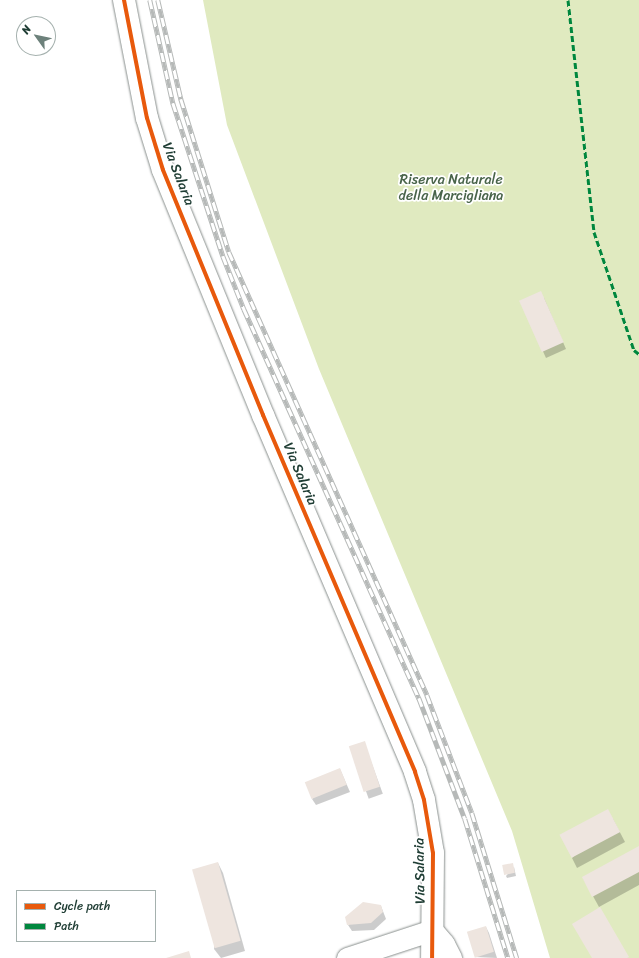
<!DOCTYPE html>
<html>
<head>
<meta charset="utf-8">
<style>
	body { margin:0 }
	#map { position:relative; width:639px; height:958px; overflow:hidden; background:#fff; font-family:Sriracha,sans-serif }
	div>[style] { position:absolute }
	.green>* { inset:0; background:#e0eac0 }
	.shadow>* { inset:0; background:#0003; transform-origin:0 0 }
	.building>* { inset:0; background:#eee5df; transform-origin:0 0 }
	.roads { filter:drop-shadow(0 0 1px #898f8d) drop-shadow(0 0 1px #898f8d) }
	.minor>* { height:21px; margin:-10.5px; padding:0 10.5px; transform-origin:10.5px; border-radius:10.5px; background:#fff }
	.major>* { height:22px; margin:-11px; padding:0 11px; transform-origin:11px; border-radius:11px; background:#fff }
	.rail>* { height:4.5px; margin-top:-2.25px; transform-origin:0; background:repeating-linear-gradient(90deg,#fff 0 9px,#b6b9b8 0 18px); box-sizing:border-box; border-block:1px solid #b6b9b8 }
	.quiet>* { height:3px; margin-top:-1.5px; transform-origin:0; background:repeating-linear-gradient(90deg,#00873e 0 6px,transparent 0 9px) }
	.cycleway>* { height:4px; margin:-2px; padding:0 2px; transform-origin:2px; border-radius:2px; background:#e8590c }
	span { translate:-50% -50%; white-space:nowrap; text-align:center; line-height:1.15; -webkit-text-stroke:3.5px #fff; paint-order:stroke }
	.street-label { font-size:14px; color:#1f3d34 }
	.park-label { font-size:14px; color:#49644a }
	.legend { position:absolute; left:16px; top:890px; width:140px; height:52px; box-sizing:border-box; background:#fff; border:1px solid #a5b1ae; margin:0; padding:5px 7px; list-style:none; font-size:12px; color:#1f3d34 }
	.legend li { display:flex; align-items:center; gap:8px; height:20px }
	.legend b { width:20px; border:1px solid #a5b1ae }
	.north { position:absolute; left:16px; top:16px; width:40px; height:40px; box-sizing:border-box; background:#fff; border:1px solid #a5b1ae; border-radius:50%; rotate:303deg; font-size:11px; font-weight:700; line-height:16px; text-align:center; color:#1f3d34 }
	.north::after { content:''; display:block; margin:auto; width:14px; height:18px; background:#6d817b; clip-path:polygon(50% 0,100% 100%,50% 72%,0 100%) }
</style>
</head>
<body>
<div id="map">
	<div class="green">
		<i style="clip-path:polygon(203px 0,639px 0,639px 958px,550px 958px,512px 831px,319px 369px,227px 125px)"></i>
	</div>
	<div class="shadow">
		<i style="clip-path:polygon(544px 298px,566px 349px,546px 358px,520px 301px)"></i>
		<i style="left:364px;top:742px;width:55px;height:15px;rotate:70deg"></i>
		<i style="clip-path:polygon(340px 769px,350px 792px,316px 805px,312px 799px)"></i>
		<i style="clip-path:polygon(613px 819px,625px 842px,577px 868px,572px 858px)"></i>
		<i style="clip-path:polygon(639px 848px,639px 885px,599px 907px,583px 878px)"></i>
		<i style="clip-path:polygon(218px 863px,223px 873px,245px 951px,221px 958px,214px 949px)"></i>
		<i style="clip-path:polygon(514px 867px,516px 876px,507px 878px,506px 876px)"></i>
		<i style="clip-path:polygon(381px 906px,386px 919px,374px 930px,352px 931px,348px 925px)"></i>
		<i style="clip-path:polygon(486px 927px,489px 933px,497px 958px,475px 957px)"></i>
	</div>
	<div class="building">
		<i style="left:541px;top:291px;width:56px;height:24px;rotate:66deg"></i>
		<i style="left:365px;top:741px;width:48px;height:17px;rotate:72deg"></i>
		<i style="left:340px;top:768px;width:18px;height:38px;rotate:68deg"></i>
		<i style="left:608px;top:809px;width:26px;height:55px;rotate:62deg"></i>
		<i style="clip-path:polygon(639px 846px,639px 872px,592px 897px,582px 877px)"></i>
		<i style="left:218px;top:862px;width:82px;height:27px;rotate:74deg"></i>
		<i style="left:513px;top:863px;width:10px;height:11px;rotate:79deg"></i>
		<i style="clip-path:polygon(363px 902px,381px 905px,383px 912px,371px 923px,347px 925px,345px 917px)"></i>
		<i style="clip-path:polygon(600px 907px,629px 957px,627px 958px,592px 958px,572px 924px)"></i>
		<i style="left:486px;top:926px;width:27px;height:20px;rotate:73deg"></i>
		<i style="clip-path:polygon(189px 951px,191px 958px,166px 958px)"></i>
	</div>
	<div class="roads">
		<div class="minor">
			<i style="left:347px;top:958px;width:89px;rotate:-18.2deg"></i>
			<i style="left:432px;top:930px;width:18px;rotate:49deg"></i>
			<i style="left:444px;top:944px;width:16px;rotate:63deg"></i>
		</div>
		<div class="major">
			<i style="left:124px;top:0;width:120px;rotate:79deg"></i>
			<i style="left:147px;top:118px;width:54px;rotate:72.9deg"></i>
			<i style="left:163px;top:170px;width:265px;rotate:67.8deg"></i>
			<i style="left:263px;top:415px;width:388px;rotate:66.9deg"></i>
			<i style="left:415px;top:772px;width:29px;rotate:72deg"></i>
			<i style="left:424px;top:800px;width:54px;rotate:80.4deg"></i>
			<i style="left:433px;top:853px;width:105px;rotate:90.5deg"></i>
		</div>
	</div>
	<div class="rail">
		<i style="left:150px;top:0;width:106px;rotate:77.4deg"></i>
		<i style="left:173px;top:103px;width:161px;rotate:71.9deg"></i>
		<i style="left:223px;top:256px;width:57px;rotate:68.4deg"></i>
		<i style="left:244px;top:309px;width:427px;rotate:65.8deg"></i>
		<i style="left:419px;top:698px;width:129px;rotate:69.2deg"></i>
		<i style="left:465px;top:819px;width:145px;rotate:72.8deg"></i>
		<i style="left:158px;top:0;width:102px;rotate:76.9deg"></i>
		<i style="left:181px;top:99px;width:160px;rotate:72.6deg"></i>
		<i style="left:229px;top:252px;width:485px;rotate:65.9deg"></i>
		<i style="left:427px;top:695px;width:126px;rotate:69.1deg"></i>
		<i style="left:472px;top:813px;width:152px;rotate:72.8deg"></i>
	</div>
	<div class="quiet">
		<i style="left:568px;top:0;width:233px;rotate:83.6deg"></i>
		<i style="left:594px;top:232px;width:125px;rotate:71.3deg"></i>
		<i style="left:634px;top:350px;width:6px;rotate:39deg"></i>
	</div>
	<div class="cycleway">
		<i style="left:124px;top:0;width:120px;rotate:79deg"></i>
		<i style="left:147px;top:118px;width:54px;rotate:72.9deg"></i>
		<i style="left:163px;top:170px;width:265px;rotate:67.8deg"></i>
		<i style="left:263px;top:415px;width:388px;rotate:66.9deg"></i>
		<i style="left:415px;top:772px;width:29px;rotate:72deg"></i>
		<i style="left:424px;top:800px;width:54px;rotate:80.4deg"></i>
		<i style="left:433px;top:853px;width:105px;rotate:90.5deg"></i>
	</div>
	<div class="street-label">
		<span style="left:178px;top:174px;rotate:69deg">Via Salaria</span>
		<span style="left:300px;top:474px;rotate:67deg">Via Salaria</span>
		<span style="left:420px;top:871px;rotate:-91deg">Via Salaria</span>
	</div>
	<div class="park-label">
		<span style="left:451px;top:188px">Riserva Naturale<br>della Marcigliana</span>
	</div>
	<ul class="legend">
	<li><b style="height:5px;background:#e8590c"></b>Cycle path</li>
	<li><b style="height:5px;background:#00873e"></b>Path</li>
	</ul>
	<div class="north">N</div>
</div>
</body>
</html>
